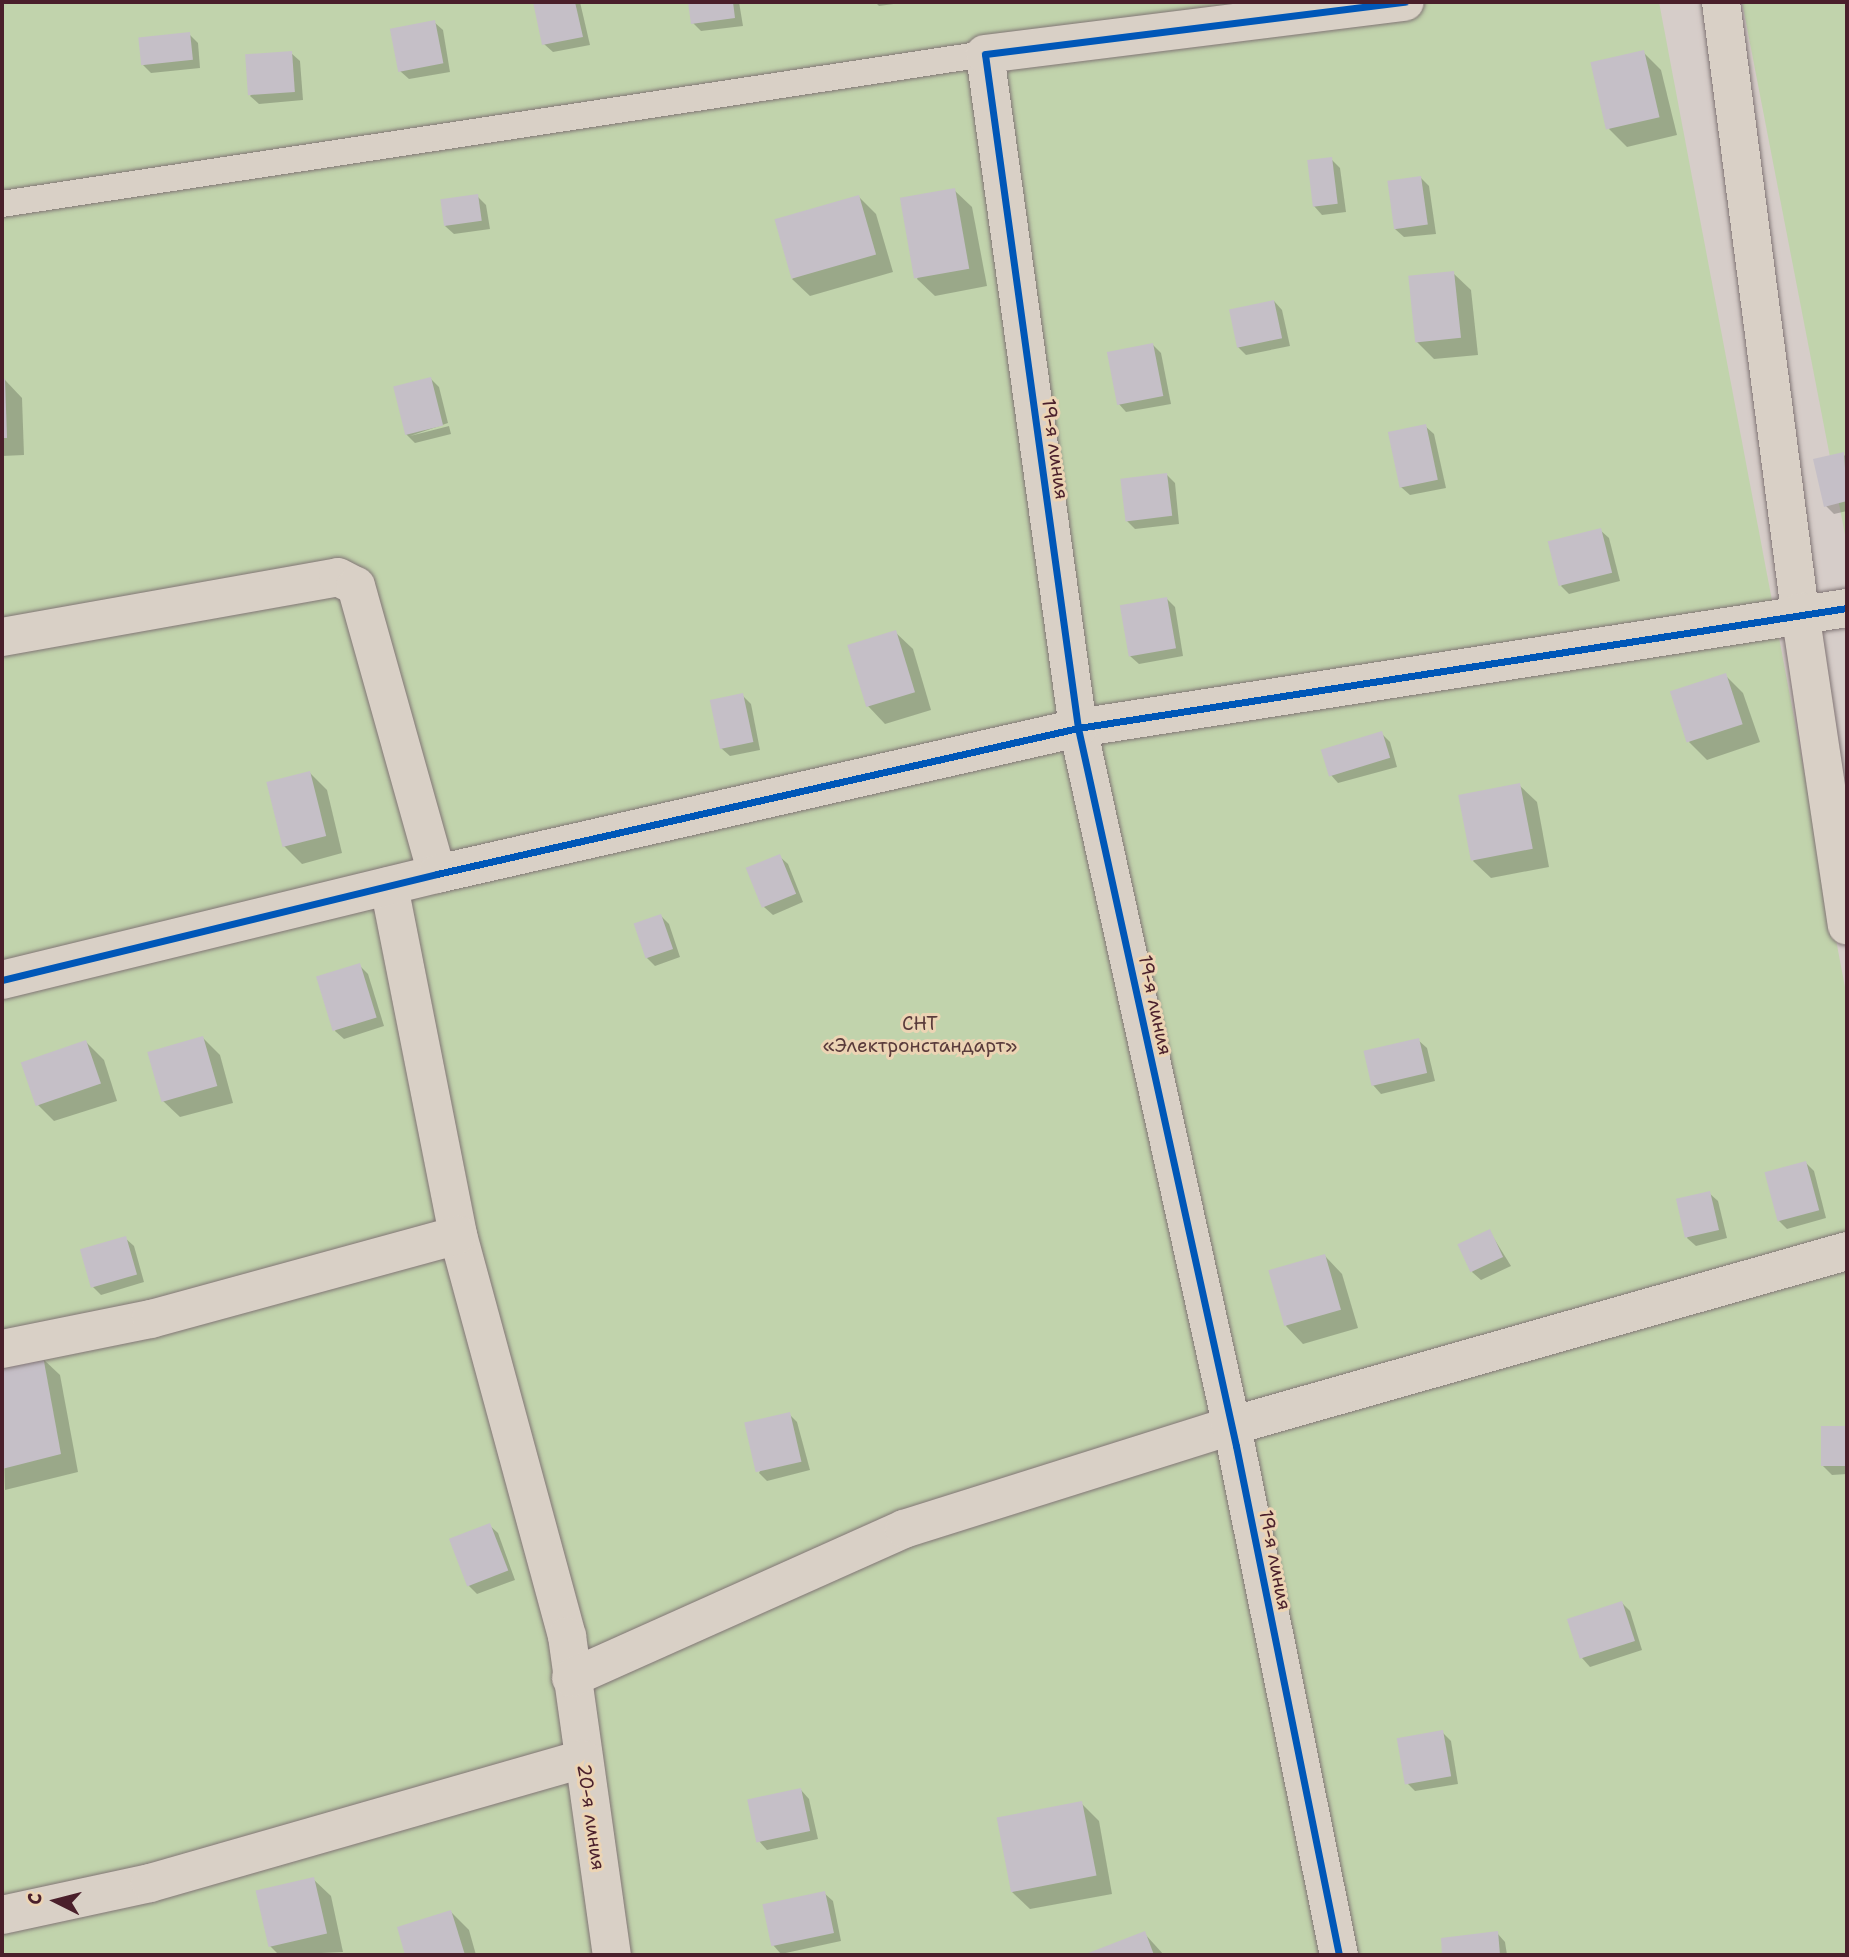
<!DOCTYPE html>
<html>
<head>
<meta charset="utf-8">
<style>
	body { margin:0 }
	#map { position:relative; width:1849px; height:1957px; overflow:hidden; background:#d6cdc9; font-family:"Shantell Sans",sans-serif }
	div>[style] { position:absolute }
	.green>* { inset:0; background:#c1d3ac }
	.shadow>* { inset:0; background:#0003 }
	.building>* { inset:0; background:#c5bfc7; transform-origin:0 0 }
	.roads { filter:drop-shadow(0 0 2px #817575) drop-shadow(0 0 2px #817575) }
	.service>* { height:26px; margin:-13px; padding:0 13px; transform-origin:13px; border-radius:13px; background:#d9d0c6 }
	.minor>* { height:38px; margin:-19px; padding:0 19px; transform-origin:19px; border-radius:19px; background:#d9d0c6 }
	.cycleway>* { height:7px; margin:-3.5px; padding:0 3.5px; transform-origin:3.5px; border-radius:3.5px; background:#0057b8 }
	span { translate:-50% -50%; white-space:nowrap; text-align:center; line-height:1.15; -webkit-text-stroke:6px #ecd4b4; paint-order:stroke }
	.street-label { font-size:19px; color:#4a1f2b }
	.park-label { font-size:19px; color:#593b3b }
	.frame { position:absolute; inset:0; border:4px solid #4a1f2b; pointer-events:none }
	.north { position:absolute; left:21px; top:1866px; width:70px; height:70px; -webkit-text-stroke:5px #ecd4b4; paint-order:stroke; rotate:276deg; font-size:19px; font-weight:700; line-height:28px; text-align:center; color:#4a1f2b }
	.north::after { content:''; display:block; margin:auto; width:24px; height:32px; background:#4a1f2b; clip-path:polygon(50% 0,100% 100%,50% 72%,0 100%) }
</style>
</head>
<body>
<div id="map">
	<div class="green">
		<i style="clip-path:polygon(2px 2px,1659px 2px,1847px 998px,1847px 1955px,2px 1955px)"></i>
		<i style="clip-path:polygon(1742px 2px,1847px 2px,1847px 545px)"></i>
	</div>
	<div class="shadow">
		<i style="clip-path:polygon(535px 2px,580px 2px,590px 45px,553px 52px,544px 44px)"></i>
		<i style="clip-path:polygon(690px 2px,739px 2px,743px 26px,701px 31px,693px 23px)"></i>
		<i style="clip-path:polygon(875px 2px,908px 2px,879px 6px)"></i>
		<i style="clip-path:polygon(434px 22px,443px 30px,450px 72px,409px 79px,400px 71px)"></i>
		<i style="clip-path:polygon(189px 34px,198px 43px,200px 68px,151px 73px,143px 65px)"></i>
		<i style="clip-path:polygon(1643px 52px,1661px 70px,1677px 135px,1627px 147px,1609px 129px)"></i>
		<i style="clip-path:polygon(291px 53px,300px 61px,303px 100px,259px 104px,250px 96px)"></i>
		<i style="clip-path:polygon(1331px 159px,1340px 168px,1346px 212px,1322px 215px,1314px 206px)"></i>
		<i style="clip-path:polygon(1421px 178px,1429px 186px,1436px 234px,1404px 237px,1395px 229px)"></i>
		<i style="clip-path:polygon(954px 190px,972px 207px,987px 286px,935px 296px,917px 279px)"></i>
		<i style="clip-path:polygon(477px 196px,486px 205px,490px 229px,454px 234px,445px 226px)"></i>
		<i style="clip-path:polygon(859px 197px,876px 214px,893px 272px,810px 296px,792px 279px)"></i>
		<i style="clip-path:polygon(1453px 273px,1471px 290px,1478px 355px,1434px 359px,1417px 342px)"></i>
		<i style="clip-path:polygon(1274px 301px,1282px 310px,1290px 346px,1246px 355px,1237px 346px)"></i>
		<i style="clip-path:polygon(1153px 345px,1161px 353px,1171px 404px,1126px 412px,1118px 403px)"></i>
		<i style="clip-path:polygon(430px 378px,439px 387px,448px 423px,410px 436px,449px 426px,451px 434px,415px 443px,406px 434px)"></i>
		<i style="clip-path:polygon(5px 380px,22px 398px,24px 455px,2px 456px)"></i>
		<i style="clip-path:polygon(1425px 426px,1434px 434px,1446px 488px,1410px 495px,1401px 487px)"></i>
		<i style="clip-path:polygon(1843px 454px,1847px 458px,1847px 511px,1834px 514px,1826px 506px)"></i>
		<i style="clip-path:polygon(1166px 474px,1175px 483px,1179px 524px,1135px 529px,1127px 521px)"></i>
		<i style="clip-path:polygon(1600px 530px,1609px 538px,1620px 581px,1569px 594px,1561px 586px)"></i>
		<i style="clip-path:polygon(1166px 598px,1175px 607px,1183px 656px,1139px 664px,1130px 656px)"></i>
		<i style="clip-path:polygon(895px 632px,913px 649px,931px 710px,885px 724px,868px 706px)"></i>
		<i style="clip-path:polygon(1725px 675px,1743px 693px,1760px 742px,1707px 760px,1689px 742px)"></i>
		<i style="clip-path:polygon(742px 695px,751px 704px,760px 750px,730px 756px,721px 748px)"></i>
		<i style="clip-path:polygon(1381px 733px,1390px 742px,1397px 767px,1338px 783px,1330px 774px)"></i>
		<i style="clip-path:polygon(309px 772px,327px 790px,342px 853px,302px 864px,284px 846px)"></i>
		<i style="clip-path:polygon(1519px 785px,1537px 802px,1549px 867px,1491px 878px,1473px 861px)"></i>
		<i style="clip-path:polygon(779px 856px,788px 864px,803px 902px,773px 915px,764px 907px)"></i>
		<i style="clip-path:polygon(661px 916px,669px 924px,680px 957px,655px 966px,646px 957px)"></i>
		<i style="clip-path:polygon(359px 965px,368px 974px,384px 1026px,344px 1039px,335px 1031px)"></i>
		<i style="clip-path:polygon(203px 1038px,220px 1055px,233px 1103px,180px 1117px,162px 1100px)"></i>
		<i style="clip-path:polygon(1418px 1040px,1427px 1048px,1435px 1081px,1381px 1094px,1373px 1085px)"></i>
		<i style="clip-path:polygon(86px 1042px,104px 1060px,117px 1101px,54px 1121px,37px 1104px)"></i>
		<i style="clip-path:polygon(1806px 1163px,1814px 1171px,1826px 1218px,1787px 1229px,1779px 1221px,1766px 1174px)"></i>
		<i style="clip-path:polygon(1709px 1193px,1718px 1201px,1727px 1238px,1696px 1246px,1687px 1238px)"></i>
		<i style="clip-path:polygon(1490px 1232px,1511px 1266px,1481px 1280px,1472px 1272px)"></i>
		<i style="clip-path:polygon(125px 1238px,134px 1246px,144px 1282px,101px 1295px,93px 1287px)"></i>
		<i style="clip-path:polygon(1325px 1256px,1342px 1274px,1358px 1328px,1303px 1344px,1286px 1326px)"></i>
		<i style="clip-path:polygon(42px 1358px,60px 1375px,78px 1472px,5px 1490px,2px 1368px)"></i>
		<i style="clip-path:polygon(789px 1414px,797px 1422px,810px 1470px,767px 1481px,759px 1473px)"></i>
		<i style="clip-path:polygon(1847px 1428px,1847px 1474px,1832px 1475px,1823px 1466px,1823px 1429px)"></i>
		<i style="clip-path:polygon(489px 1525px,498px 1533px,515px 1580px,477px 1594px,468px 1585px)"></i>
		<i style="clip-path:polygon(1622px 1603px,1630px 1611px,1642px 1650px,1590px 1667px,1582px 1658px)"></i>
		<i style="clip-path:polygon(1442px 1732px,1451px 1741px,1458px 1784px,1415px 1791px,1407px 1783px)"></i>
		<i style="clip-path:polygon(801px 1790px,809px 1799px,818px 1839px,767px 1850px,759px 1841px)"></i>
		<i style="clip-path:polygon(1081px 1803px,1099px 1821px,1112px 1894px,1030px 1909px,1012px 1892px)"></i>
		<i style="clip-path:polygon(313px 1879px,331px 1896px,343px 1952px,279px 1955px,270px 1946px)"></i>
		<i style="clip-path:polygon(824px 1893px,833px 1901px,841px 1941px,781px 1954px,773px 1945px)"></i>
		<i style="clip-path:polygon(451px 1912px,469px 1930px,476px 1955px,407px 1955px,399px 1928px)"></i>
		<i style="clip-path:polygon(1144px 1933px,1164px 1955px,1087px 1955px)"></i>
		<i style="clip-path:polygon(1497px 1933px,1505px 1942px,1507px 1955px,1444px 1955px,1442px 1939px)"></i>
	</div>
	<div class="building">
		<i style="clip-path:polygon(533px 2px,575px 2px,583px 37px,542px 45px)"></i>
		<i style="clip-path:polygon(688px 2px,733px 2px,735px 18px,691px 24px)"></i>
		<i style="left:435px;top:20px;width:44px;height:46px;rotate:79deg"></i>
		<i style="left:190px;top:32px;width:28px;height:52px;rotate:84deg"></i>
		<i style="left:1644px;top:50px;width:69px;height:55px;rotate:77deg"></i>
		<i style="left:292px;top:51px;width:41px;height:47px;rotate:86deg"></i>
		<i style="left:1332px;top:157px;width:47px;height:25px;rotate:83deg"></i>
		<i style="left:1421px;top:176px;width:49px;height:34px;rotate:82deg"></i>
		<i style="left:955px;top:188px;width:82px;height:56px;rotate:80deg"></i>
		<i style="left:478px;top:194px;width:27px;height:38px;rotate:82deg"></i>
		<i style="left:859px;top:195px;width:62px;height:88px;rotate:74deg"></i>
		<i style="left:1454px;top:271px;width:67px;height:46px;rotate:84deg"></i>
		<i style="left:1274px;top:300px;width:39px;height:46px;rotate:78deg"></i>
		<i style="left:1153px;top:343px;width:54px;height:47px;rotate:79deg"></i>
		<i style="left:431px;top:377px;width:50px;height:39px;rotate:76deg"></i>
		<i style="clip-path:polygon(2px 379px,5px 379px,7px 438px,2px 438px)"></i>
		<i style="left:1426px;top:424px;width:57px;height:39px;rotate:78deg"></i>
		<i style="clip-path:polygon(1844px 452px,1847px 501px,1824px 507px,1813px 459px)"></i>
		<i style="left:1167px;top:473px;width:43px;height:47px;rotate:83deg"></i>
		<i style="left:1601px;top:528px;width:46px;height:55px;rotate:76deg"></i>
		<i style="left:1167px;top:597px;width:52px;height:48px;rotate:80deg"></i>
		<i style="left:896px;top:630px;width:65px;height:51px;rotate:73deg"></i>
		<i style="left:1726px;top:673px;width:54px;height:59px;rotate:72deg"></i>
		<i style="left:743px;top:693px;width:50px;height:34px;rotate:78deg"></i>
		<i style="left:1382px;top:731px;width:28px;height:64px;rotate:73deg"></i>
		<i style="left:310px;top:771px;width:67px;height:45px;rotate:76deg"></i>
		<i style="left:1520px;top:783px;width:67px;height:63px;rotate:79deg"></i>
		<i style="left:780px;top:854px;width:43px;height:37px;rotate:68deg"></i>
		<i style="left:661px;top:914px;width:37px;height:29px;rotate:71deg"></i>
		<i style="left:360px;top:963px;width:57px;height:46px;rotate:73deg"></i>
		<i style="left:203px;top:1036px;width:52px;height:58px;rotate:74deg"></i>
		<i style="left:1419px;top:1038px;width:36px;height:57px;rotate:77deg"></i>
		<i style="left:86px;top:1040px;width:46px;height:69px;rotate:71deg"></i>
		<i style="left:1806px;top:1161px;width:51px;height:43px;rotate:75deg"></i>
		<i style="left:1710px;top:1191px;width:40px;height:35px;rotate:77deg"></i>
		<i style="left:1490px;top:1229px;width:31px;height:36px;rotate:65deg"></i>
		<i style="left:126px;top:1236px;width:40px;height:48px;rotate:74deg"></i>
		<i style="left:1325px;top:1254px;width:58px;height:59px;rotate:74deg"></i>
		<i style="clip-path:polygon(43px 1356px,61px 1454px,2px 1469px,2px 1366px)"></i>
		<i style="left:790px;top:1412px;width:51px;height:47px;rotate:77deg"></i>
		<i style="left:1847px;top:1426px;width:40px;height:26px;rotate:90deg"></i>
		<i style="left:490px;top:1523px;width:51px;height:44px;rotate:69deg"></i>
		<i style="left:1622px;top:1601px;width:42px;height:58px;rotate:72deg"></i>
		<i style="left:1443px;top:1730px;width:47px;height:47px;rotate:80deg"></i>
		<i style="left:801px;top:1788px;width:44px;height:55px;rotate:78deg"></i>
		<i style="left:1082px;top:1801px;width:76px;height:87px;rotate:79deg"></i>
		<i style="left:314px;top:1877px;width:58px;height:60px;rotate:77deg"></i>
		<i style="left:825px;top:1891px;width:43px;height:64px;rotate:78deg"></i>
		<i style="clip-path:polygon(451px 1910px,465px 1955px,405px 1955px,397px 1927px)"></i>
		<i style="clip-path:polygon(1145px 1931px,1154px 1955px,1083px 1955px)"></i>
		<i style="clip-path:polygon(1498px 1931px,1500px 1955px,1442px 1955px,1441px 1938px)"></i>
	</div>
	<div class="roads">
		<div class="service">
			<i style="left:2px;top:204px;width:994px;rotate:-8.68deg"></i>
		</div>
		<div class="minor">
			<i style="left:1721px;top:2px;width:615px;rotate:82.62deg"></i>
			<i style="left:1800px;top:612px;width:317px;rotate:81.5deg"></i>
			<i style="left:2px;top:637px;width:341px;rotate:-10.1deg"></i>
			<i style="left:338px;top:577px;width:20px;rotate:27deg"></i>
			<i style="left:356px;top:586px;width:299px;rotate:74.3deg"></i>
			<i style="left:389px;top:886px;width:356px;rotate:78.8deg"></i>
			<i style="left:458px;top:1235px;width:416px;rotate:74.8deg"></i>
			<i style="left:567px;top:1636px;width:322px;rotate:82deg"></i>
			<i style="left:2px;top:980px;width:448px;rotate:-13.7deg"></i>
			<i style="left:437px;top:874px;width:657px;rotate:-12.83deg"></i>
			<i style="left:1078px;top:728px;width:778px;rotate:-8.87deg"></i>
			<i style="left:2px;top:1349px;width:152px;rotate:-11.4deg"></i>
			<i style="left:151px;top:1319px;width:318px;rotate:-15.3deg"></i>
			<i style="left:571px;top:1678px;width:365px;rotate:-24.1deg"></i>
			<i style="left:904px;top:1529px;width:343px;rotate:-17.5deg"></i>
			<i style="left:1231px;top:1426px;width:640px;rotate:-15.86deg"></i>
			<i style="left:2px;top:1915px;width:151px;rotate:-12.2deg"></i>
			<i style="left:150px;top:1883px;width:450px;rotate:-16deg"></i>
			<i style="left:1339px;top:1955px;width:519px;rotate:-101.44deg"></i>
			<i style="left:1236px;top:1446px;width:735px;rotate:-102.41deg"></i>
			<i style="left:1078px;top:728px;width:680px;rotate:-97.86deg"></i>
			<i style="left:985px;top:54px;width:423px;rotate:-7.1deg"></i>
		</div>
	</div>
	<div class="cycleway">
		<i style="left:2px;top:980px;width:448px;rotate:-13.7deg"></i>
		<i style="left:437px;top:874px;width:657px;rotate:-12.83deg"></i>
		<i style="left:1078px;top:728px;width:778px;rotate:-8.87deg"></i>
		<i style="left:1339px;top:1955px;width:519px;rotate:-101.44deg"></i>
		<i style="left:1236px;top:1446px;width:735px;rotate:-102.41deg"></i>
		<i style="left:1078px;top:728px;width:680px;rotate:-97.86deg"></i>
		<i style="left:985px;top:54px;width:423px;rotate:-7.1deg"></i>
	</div>
	<div class="street-label">
		<span style="left:1055px;top:449px;rotate:82deg">19-я линия</span>
		<span style="left:1155px;top:1005px;rotate:78deg">19-я линия</span>
		<span style="left:1275px;top:1560px;rotate:79deg">19-я линия</span>
		<span style="left:591px;top:1817px;rotate:82deg">20-я линия</span>
	</div>
	<div class="park-label">
		<span style="left:920px;top:1035px">СНТ<br>«Электронстандарт»</span>
	</div>
	<div class="frame"></div>
	<div class="north">С</div>
</div>
</body>
</html>
